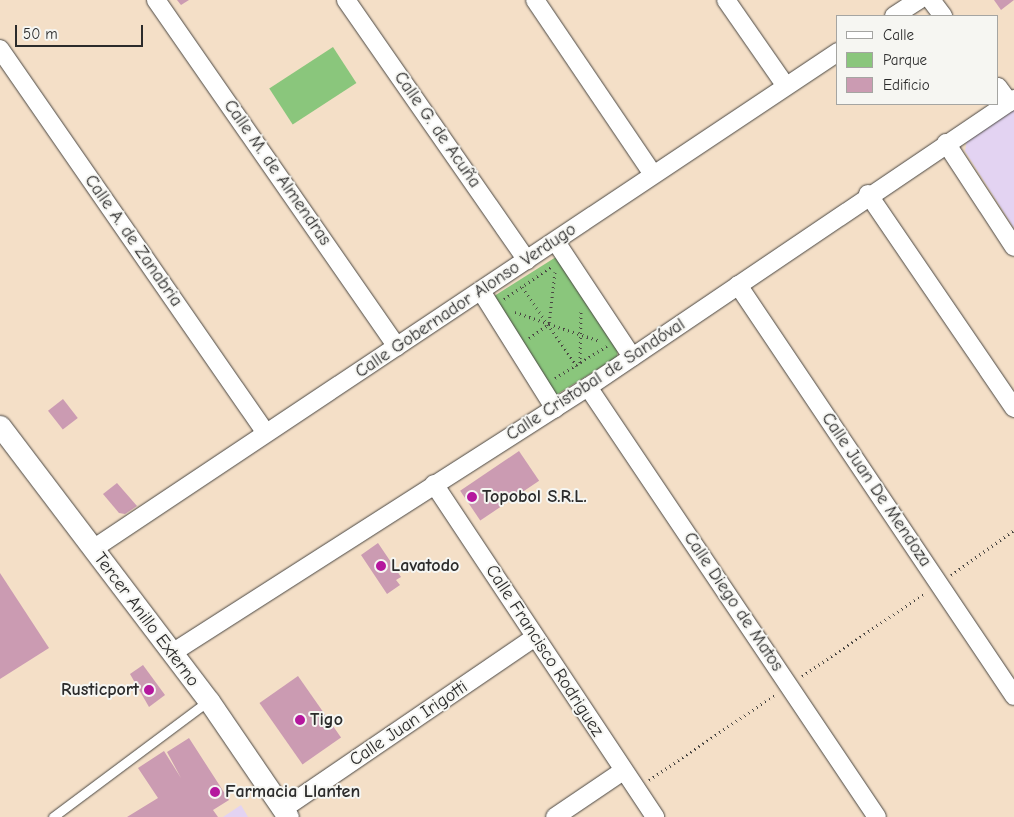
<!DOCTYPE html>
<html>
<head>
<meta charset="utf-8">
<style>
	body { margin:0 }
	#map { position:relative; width:1014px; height:817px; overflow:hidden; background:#f4dfc7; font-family:"Comic Neue",sans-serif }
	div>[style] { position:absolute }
	.built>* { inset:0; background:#e3d3f2 }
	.green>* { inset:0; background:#8ac67c; transform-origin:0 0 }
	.building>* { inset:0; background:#cb9bb2; transform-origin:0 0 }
	.path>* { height:3px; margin-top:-1.5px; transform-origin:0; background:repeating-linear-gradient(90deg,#494642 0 1px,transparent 0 5px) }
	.roads { filter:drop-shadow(0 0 1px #494642) drop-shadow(0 0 1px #494642) }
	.service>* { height:9px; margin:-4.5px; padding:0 4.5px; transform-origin:4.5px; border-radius:4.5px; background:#fff }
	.minor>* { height:18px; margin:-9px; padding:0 9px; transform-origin:9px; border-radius:9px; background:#fff }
	.tertiary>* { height:21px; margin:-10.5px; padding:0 10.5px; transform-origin:10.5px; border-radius:10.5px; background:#fff }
	.dots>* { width:14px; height:14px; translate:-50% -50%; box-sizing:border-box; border:2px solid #f6f6f2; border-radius:50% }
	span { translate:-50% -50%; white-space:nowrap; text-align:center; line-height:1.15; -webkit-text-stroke:4px #f6f6f2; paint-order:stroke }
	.street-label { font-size:18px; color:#2b2b2b }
	.poi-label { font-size:18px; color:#2b2b2b; font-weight:700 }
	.left { translate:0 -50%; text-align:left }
	.right { translate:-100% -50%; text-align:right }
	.legend { position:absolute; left:836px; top:15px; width:162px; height:90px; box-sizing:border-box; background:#f6f6f2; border:1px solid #a5a5a2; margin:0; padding:6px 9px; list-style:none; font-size:15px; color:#2b2b2b }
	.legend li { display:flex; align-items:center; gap:10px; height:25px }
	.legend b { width:25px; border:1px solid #a5a5a2 }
	.scale { position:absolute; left:15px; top:25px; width:128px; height:22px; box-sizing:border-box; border:2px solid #2b2b2b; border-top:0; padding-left:6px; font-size:15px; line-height:18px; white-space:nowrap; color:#2b2b2b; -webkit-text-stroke:4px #f6f6f2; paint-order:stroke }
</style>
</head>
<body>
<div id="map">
	<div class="built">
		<i style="clip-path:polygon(1014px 110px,1014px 228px,965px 151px,967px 140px)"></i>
		<i style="clip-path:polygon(241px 805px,248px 817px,223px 817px)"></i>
	</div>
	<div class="green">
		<i style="left:333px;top:47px;width:43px;height:76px;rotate:57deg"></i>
		<i style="clip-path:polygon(556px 257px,618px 349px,617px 357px,553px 397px,491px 298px)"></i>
	</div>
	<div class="building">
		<i style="clip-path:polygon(177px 0,189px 0,181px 5px)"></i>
		<i style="clip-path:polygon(994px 0,1014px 0,1001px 10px)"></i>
		<i style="left:63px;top:399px;width:24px;height:19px;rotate:52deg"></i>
		<i style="left:519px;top:451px;width:36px;height:71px;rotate:56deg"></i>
		<i style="clip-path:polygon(117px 483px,137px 506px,125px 514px,119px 513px,103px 494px)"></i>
		<i style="clip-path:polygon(378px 543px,401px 577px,396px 580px,400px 585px,387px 594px,361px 555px)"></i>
		<i style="clip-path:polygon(0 573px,49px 648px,0 679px)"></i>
		<i style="clip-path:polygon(143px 665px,165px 695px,149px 707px,130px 674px)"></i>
		<i style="left:298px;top:676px;width:75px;height:47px;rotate:55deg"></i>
		<i style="clip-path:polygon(189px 738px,229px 800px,213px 810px,218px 817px,127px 817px,158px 798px,138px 768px,164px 751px,181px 778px,167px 752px)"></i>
	</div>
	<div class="path">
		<i style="left:555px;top:272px;width:52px;rotate:96.6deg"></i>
		<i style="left:549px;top:324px;width:54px;rotate:18.4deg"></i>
		<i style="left:522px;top:287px;width:96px;rotate:55.2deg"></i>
		<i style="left:504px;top:299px;width:58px;rotate:-34.5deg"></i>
		<i style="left:515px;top:312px;width:36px;rotate:19deg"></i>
		<i style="left:529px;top:338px;width:24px;rotate:-35deg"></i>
		<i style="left:580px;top:363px;width:52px;rotate:-88.9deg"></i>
		<i style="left:555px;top:378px;width:61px;rotate:-31.6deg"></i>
		<i style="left:951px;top:575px;width:77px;rotate:-35.5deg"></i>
		<i style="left:802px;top:676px;width:148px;rotate:-34deg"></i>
		<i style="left:649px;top:780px;width:153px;rotate:-34.1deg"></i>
	</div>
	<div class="roads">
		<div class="service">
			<i style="left:53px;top:817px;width:194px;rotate:-36.8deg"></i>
		</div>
		<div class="minor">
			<i style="left:156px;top:0;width:422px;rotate:55.2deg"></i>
			<i style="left:346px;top:0;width:317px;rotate:55.2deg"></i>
			<i style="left:535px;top:0;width:210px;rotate:55.9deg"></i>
			<i style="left:726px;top:0;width:103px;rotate:55.2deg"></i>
			<i style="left:931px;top:0;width:20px;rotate:53deg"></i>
			<i style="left:894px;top:16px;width:30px;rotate:-33deg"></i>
			<i style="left:0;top:49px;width:467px;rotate:55.3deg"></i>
			<i style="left:998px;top:87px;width:19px;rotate:54deg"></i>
			<i style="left:946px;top:143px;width:124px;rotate:56.8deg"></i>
			<i style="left:868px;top:194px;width:259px;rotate:55.7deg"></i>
			<i style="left:556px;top:242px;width:138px;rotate:56.5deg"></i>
			<i style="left:738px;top:285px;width:495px;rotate:56.1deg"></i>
			<i style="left:481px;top:291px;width:139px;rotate:57.9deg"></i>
			<i style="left:588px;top:387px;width:518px;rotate:56.1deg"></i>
			<i style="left:434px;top:484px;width:400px;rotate:56.4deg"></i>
			<i style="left:93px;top:549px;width:896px;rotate:-33.71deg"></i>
			<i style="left:172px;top:653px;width:494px;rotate:-32.6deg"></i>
			<i style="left:588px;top:387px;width:514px;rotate:-34.06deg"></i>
			<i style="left:283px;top:809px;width:304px;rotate:-34.3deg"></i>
			<i style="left:555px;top:817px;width:82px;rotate:-34.1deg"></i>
		</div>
		<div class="tertiary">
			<i style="left:0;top:426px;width:345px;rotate:52.8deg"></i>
			<i style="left:209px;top:701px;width:140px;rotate:55.7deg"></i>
		</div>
	</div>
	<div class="dots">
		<i style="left:472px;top:497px;background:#b5179e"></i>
		<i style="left:381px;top:566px;background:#b5179e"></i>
		<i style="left:149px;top:690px;background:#b5179e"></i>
		<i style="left:300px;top:720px;background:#b5179e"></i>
		<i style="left:215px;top:792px;background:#b5179e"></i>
	</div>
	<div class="street-label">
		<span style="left:437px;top:130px;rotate:55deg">Calle G. de Acuña</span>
		<span style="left:277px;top:173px;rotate:55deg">Calle M. de Almendras</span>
		<span style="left:133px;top:241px;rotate:55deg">Calle A. de Zanabria</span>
		<span style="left:466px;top:301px;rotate:-34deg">Calle Gobernador Alonso Verdugo</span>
		<span style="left:596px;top:380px;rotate:-33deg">Calle Cristobal de Sandóval</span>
		<span style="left:876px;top:490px;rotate:56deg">Calle Juan De Mendoza</span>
		<span style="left:733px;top:602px;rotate:56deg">Calle Diego de Matos</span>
		<span style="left:146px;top:620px;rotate:53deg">Tercer Anillo Externo</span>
		<span style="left:544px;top:651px;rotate:57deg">Calle Francisco Rodriguez</span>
		<span style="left:409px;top:724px;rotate:-34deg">Calle Juan Irigotti</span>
	</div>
	<div class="poi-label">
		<span class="left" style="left:482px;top:497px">Topobol S.R.L.</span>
		<span class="left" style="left:391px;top:566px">Lavatodo</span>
		<span class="right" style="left:139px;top:690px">Rusticport</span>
		<span class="left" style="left:310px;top:720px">Tigo</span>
		<span class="left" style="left:225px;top:792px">Farmacia Llanten</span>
	</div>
	<ul class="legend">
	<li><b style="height:6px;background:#fff"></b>Calle</li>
	<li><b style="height:14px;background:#8ac67c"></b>Parque</li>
	<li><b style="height:14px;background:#cb9bb2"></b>Edificio</li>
	</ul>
	<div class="scale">50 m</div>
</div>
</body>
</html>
